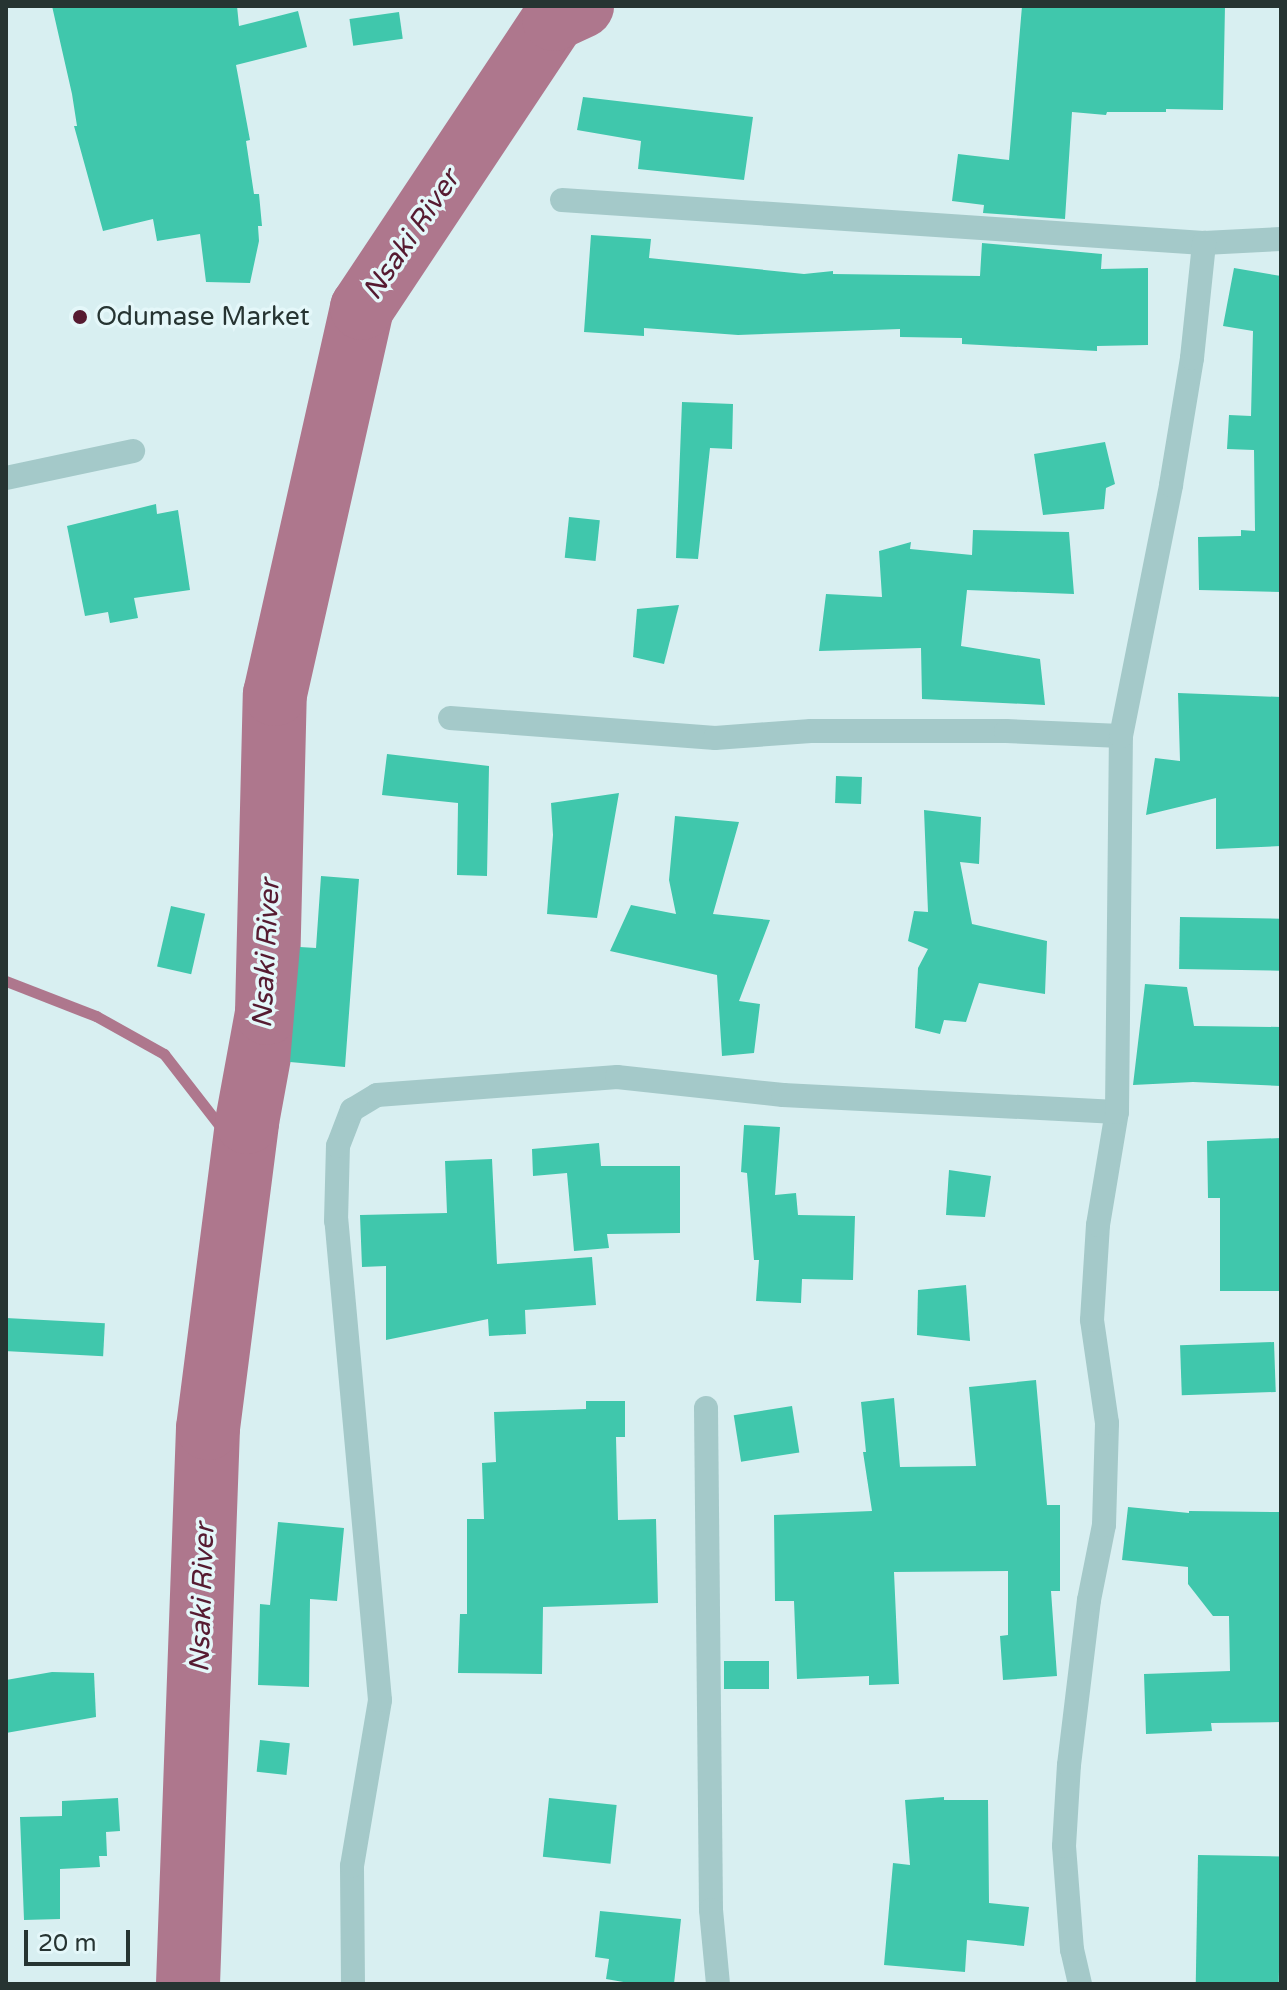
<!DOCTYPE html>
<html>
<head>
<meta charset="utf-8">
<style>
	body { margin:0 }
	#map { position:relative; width:1287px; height:1990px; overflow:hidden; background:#d8eff1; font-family:"Varela Round",sans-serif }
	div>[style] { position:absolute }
	.stream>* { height:11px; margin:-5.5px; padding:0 5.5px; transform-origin:5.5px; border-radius:5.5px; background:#ae778d }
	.river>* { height:64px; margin:-32px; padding:0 32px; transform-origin:32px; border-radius:32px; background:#ae778d }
	.building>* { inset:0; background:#40c7ac; transform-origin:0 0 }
	.minor>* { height:24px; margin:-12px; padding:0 12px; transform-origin:12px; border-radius:12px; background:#a4c9c9 }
	.dots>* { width:22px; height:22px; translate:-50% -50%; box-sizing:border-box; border:4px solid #e4f7f9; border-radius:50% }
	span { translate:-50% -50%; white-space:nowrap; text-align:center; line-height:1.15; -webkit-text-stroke:7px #e4f7f9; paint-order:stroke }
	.poi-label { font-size:26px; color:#263432 }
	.left { translate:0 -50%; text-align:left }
	.water-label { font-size:28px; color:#561b31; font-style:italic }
	.frame { position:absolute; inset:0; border:8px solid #263432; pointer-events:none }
	.scale { position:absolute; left:24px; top:1930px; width:106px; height:36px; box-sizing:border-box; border:4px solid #263432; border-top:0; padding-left:10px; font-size:24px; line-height:28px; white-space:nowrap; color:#263432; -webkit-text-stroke:6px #e4f7f9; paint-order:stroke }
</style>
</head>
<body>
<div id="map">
	<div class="stream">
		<i style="left:6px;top:981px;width:97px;rotate:21.3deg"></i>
		<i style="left:96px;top:1016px;width:78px;rotate:29.2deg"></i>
		<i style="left:164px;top:1054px;width:129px;rotate:52.2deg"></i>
	</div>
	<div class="river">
		<i style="left:188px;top:1984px;width:556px;rotate:-87.94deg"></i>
		<i style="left:208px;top:1428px;width:308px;rotate:-82.7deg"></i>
		<i style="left:247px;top:1122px;width:111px;rotate:-79.6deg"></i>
		<i style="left:267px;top:1013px;width:319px;rotate:-88.6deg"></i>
		<i style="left:275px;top:694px;width:396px;rotate:-77.3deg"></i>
		<i style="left:362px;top:308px;width:347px;rotate:-56.4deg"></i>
		<i style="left:554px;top:19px;width:31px;rotate:-25deg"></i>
	</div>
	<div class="building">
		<i style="clip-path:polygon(52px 6px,237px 6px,239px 26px,298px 11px,307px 47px,236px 65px,250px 140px,246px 141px,254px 194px,259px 194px,262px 226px,258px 226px,259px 241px,250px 283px,206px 282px,200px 234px,157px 241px,153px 219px,103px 231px,74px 126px,77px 126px,72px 94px)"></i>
		<i style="clip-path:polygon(1022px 6px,1225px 6px,1223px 110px,1166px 109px,1166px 112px,1107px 112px,1106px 115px,1072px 112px,1065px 219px,983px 213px,984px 205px,952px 201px,958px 154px,1009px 160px)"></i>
		<i style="left:399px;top:12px;width:27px;height:50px;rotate:82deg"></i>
		<i style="clip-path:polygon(583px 97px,753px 117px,744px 180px,638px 169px,641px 141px,577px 130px)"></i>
		<i style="clip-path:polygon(591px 235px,651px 239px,649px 258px,804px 274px,833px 271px,833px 274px,980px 276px,982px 243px,1102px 254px,1101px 269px,1148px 268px,1148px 345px,1097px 346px,1097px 351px,962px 344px,962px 338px,900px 337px,900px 329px,738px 335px,644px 328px,644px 336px,584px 332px)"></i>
		<i style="clip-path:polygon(1234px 268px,1281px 276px,1281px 592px,1199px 590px,1198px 537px,1241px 536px,1241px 530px,1255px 531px,1254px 450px,1227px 449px,1229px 415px,1251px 416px,1253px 331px,1223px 326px)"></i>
		<i style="clip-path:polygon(682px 402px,733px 404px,732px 449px,710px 448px,698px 559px,676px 558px)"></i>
		<i style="clip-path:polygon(1105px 442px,1115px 484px,1106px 488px,1104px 509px,1043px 515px,1034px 454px)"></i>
		<i style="clip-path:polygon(156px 504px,157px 514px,178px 510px,190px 590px,134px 598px,138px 618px,110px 623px,108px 612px,85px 616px,67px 526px)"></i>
		<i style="left:569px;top:517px;width:31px;height:41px;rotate:6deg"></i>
		<i style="clip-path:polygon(973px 530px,1069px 532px,1074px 594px,967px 590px,961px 646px,1040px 659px,1045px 705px,922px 699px,921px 648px,819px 651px,826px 594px,882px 597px,879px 551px,911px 542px,910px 549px,972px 555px)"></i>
		<i style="clip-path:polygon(679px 605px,664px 664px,633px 657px,637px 609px)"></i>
		<i style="clip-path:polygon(1178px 693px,1281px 697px,1281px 846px,1216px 849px,1216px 798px,1146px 815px,1155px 758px,1180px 761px)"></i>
		<i style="clip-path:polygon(387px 754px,489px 766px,487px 876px,457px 875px,458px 803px,382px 795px)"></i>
		<i style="left:836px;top:776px;width:26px;height:27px;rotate:2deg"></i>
		<i style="clip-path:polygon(619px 793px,597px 918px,547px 914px,553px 835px,551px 803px)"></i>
		<i style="clip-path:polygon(924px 810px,981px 817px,979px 864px,960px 862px,972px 924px,1047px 941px,1045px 994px,979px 983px,966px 1022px,944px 1020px,940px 1034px,915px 1028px,918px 968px,928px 949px,908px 941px,914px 911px,928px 912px)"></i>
		<i style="clip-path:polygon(675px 816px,739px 822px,713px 914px,770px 920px,739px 1001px,760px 1004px,754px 1053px,722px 1056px,717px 975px,610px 951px,631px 905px,676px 914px,669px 880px)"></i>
		<i style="clip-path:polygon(321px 876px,359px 879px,345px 1067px,290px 1062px,300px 947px,316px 948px)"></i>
		<i style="left:171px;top:906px;width:35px;height:62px;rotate:13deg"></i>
		<i style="left:1180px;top:917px;width:101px;height:52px;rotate:1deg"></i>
		<i style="clip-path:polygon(1145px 984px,1187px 987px,1194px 1026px,1281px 1027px,1281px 1086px,1193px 1082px,1133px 1085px)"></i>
		<i style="clip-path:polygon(744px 1125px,780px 1127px,775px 1195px,796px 1193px,798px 1215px,855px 1216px,853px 1280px,802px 1279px,801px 1303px,756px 1301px,759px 1260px,754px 1260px,747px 1173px,741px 1172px)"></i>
		<i style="clip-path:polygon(1281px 1138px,1281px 1291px,1220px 1291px,1220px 1198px,1208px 1198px,1207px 1141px)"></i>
		<i style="clip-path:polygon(599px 1143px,601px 1166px,680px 1166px,680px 1233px,607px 1234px,609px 1248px,574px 1251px,567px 1173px,533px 1176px,532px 1149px)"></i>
		<i style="clip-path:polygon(492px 1159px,497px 1264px,592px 1257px,596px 1305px,525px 1310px,526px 1334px,489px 1336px,488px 1319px,386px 1340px,386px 1266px,362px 1267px,360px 1215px,447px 1213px,445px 1161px)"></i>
		<i style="clip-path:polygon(949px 1170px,991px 1176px,985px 1217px,946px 1215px)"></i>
		<i style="clip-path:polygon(966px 1285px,970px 1341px,917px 1335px,918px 1290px)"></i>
		<i style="left:6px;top:1318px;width:99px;height:33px;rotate:3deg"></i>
		<i style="left:1274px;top:1342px;width:50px;height:94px;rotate:88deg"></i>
		<i style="clip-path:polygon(1036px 1380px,1047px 1505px,1060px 1505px,1060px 1591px,1051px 1591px,1057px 1676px,1003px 1680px,1000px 1636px,1008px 1635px,1008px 1571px,894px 1572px,899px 1684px,869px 1685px,869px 1676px,797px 1679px,794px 1601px,775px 1601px,774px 1515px,872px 1511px,863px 1452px,866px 1452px,861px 1402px,894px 1398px,900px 1467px,976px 1466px,969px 1387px)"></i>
		<i style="clip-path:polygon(586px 1401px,625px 1401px,625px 1437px,616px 1437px,618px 1520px,656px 1519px,658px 1603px,543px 1607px,542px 1674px,458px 1673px,460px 1614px,467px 1614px,467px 1519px,484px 1519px,482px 1463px,496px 1462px,494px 1412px,586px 1409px)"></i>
		<i style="left:792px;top:1406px;width:47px;height:59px;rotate:81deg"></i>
		<i style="clip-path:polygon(1128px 1507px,1189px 1513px,1189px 1511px,1281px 1512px,1281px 1722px,1211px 1723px,1212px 1731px,1146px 1734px,1144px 1674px,1230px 1671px,1229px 1616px,1213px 1616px,1188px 1584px,1188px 1567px,1122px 1560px)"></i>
		<i style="clip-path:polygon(278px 1522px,344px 1528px,337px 1601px,310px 1599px,309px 1687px,258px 1685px,260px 1604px,270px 1605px)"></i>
		<i style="left:769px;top:1661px;width:28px;height:45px;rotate:90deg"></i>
		<i style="clip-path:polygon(52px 1672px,94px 1673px,96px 1717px,6px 1733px,6px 1680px)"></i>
		<i style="left:260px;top:1740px;width:30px;height:32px;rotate:6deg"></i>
		<i style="clip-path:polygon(944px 1797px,944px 1800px,988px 1800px,989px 1903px,1029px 1907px,1024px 1946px,967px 1940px,965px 1972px,884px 1965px,893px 1863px,910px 1865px,905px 1800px)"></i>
		<i style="clip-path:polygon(118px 1798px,120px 1831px,106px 1832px,107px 1856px,99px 1856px,100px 1867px,60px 1869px,60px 1919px,24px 1920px,20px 1817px,62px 1816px,62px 1801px)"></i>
		<i style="left:549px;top:1798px;width:68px;height:59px;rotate:6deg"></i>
		<i style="left:1198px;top:1855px;width:83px;height:129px;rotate:1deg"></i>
		<i style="clip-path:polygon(600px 1911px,681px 1919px,674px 1984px,635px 1984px,606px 1979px,609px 1959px,595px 1957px)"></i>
	</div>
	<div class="minor">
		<i style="left:562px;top:200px;width:643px;rotate:3.83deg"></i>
		<i style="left:1204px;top:243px;width:77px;rotate:-3deg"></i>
		<i style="left:6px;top:478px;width:130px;rotate:-12deg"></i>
		<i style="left:450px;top:718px;width:266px;rotate:4.3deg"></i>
		<i style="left:715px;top:738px;width:96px;rotate:-4.2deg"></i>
		<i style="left:811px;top:731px;width:195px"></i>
		<i style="left:1006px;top:731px;width:115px;rotate:2.5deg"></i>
		<i style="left:706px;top:1408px;width:502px;rotate:89.43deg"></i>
		<i style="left:711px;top:1910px;width:74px;rotate:84.6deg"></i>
		<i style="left:353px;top:1984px;width:118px;rotate:-90.5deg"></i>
		<i style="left:352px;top:1866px;width:168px;rotate:-80.4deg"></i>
		<i style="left:380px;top:1700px;width:481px;rotate:-95.2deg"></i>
		<i style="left:336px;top:1221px;width:75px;rotate:-88.5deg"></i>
		<i style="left:338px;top:1146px;width:39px;rotate:-69deg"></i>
		<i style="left:352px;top:1110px;width:29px;rotate:-31deg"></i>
		<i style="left:377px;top:1095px;width:241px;rotate:-4.3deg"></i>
		<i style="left:617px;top:1077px;width:167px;rotate:6.2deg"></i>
		<i style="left:783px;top:1095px;width:334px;rotate:2.9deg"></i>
		<i style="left:1080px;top:1984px;width:35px;rotate:-103deg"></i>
		<i style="left:1072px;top:1950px;width:104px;rotate:-94.4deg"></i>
		<i style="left:1064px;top:1846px;width:81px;rotate:-86.5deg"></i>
		<i style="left:1069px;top:1765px;width:166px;rotate:-83.1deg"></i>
		<i style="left:1089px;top:1600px;width:76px;rotate:-78.7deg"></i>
		<i style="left:1104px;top:1525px;width:102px;rotate:-88.3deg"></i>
		<i style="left:1107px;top:1423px;width:104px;rotate:-98.3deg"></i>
		<i style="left:1092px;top:1320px;width:95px;rotate:-86.4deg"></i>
		<i style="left:1098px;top:1225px;width:115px;rotate:-80.5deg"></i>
		<i style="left:1117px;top:1112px;width:376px;rotate:-89.4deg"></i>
		<i style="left:1121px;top:736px;width:256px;rotate:-78.7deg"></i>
		<i style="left:1171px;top:485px;width:129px;rotate:-80.6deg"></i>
		<i style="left:1192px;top:358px;width:116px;rotate:-84deg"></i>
	</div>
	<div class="dots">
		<i style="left:80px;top:317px;background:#561b31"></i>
	</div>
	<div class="poi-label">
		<span class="left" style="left:96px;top:317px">Odumase Market</span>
	</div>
	<div class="water-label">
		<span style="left:411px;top:235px;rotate:-56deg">Nsaki River</span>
		<span style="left:266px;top:954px;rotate:-87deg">Nsaki River</span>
		<span style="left:202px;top:1598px;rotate:-88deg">Nsaki River</span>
	</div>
	<div class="frame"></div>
	<div class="scale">20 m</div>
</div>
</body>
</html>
